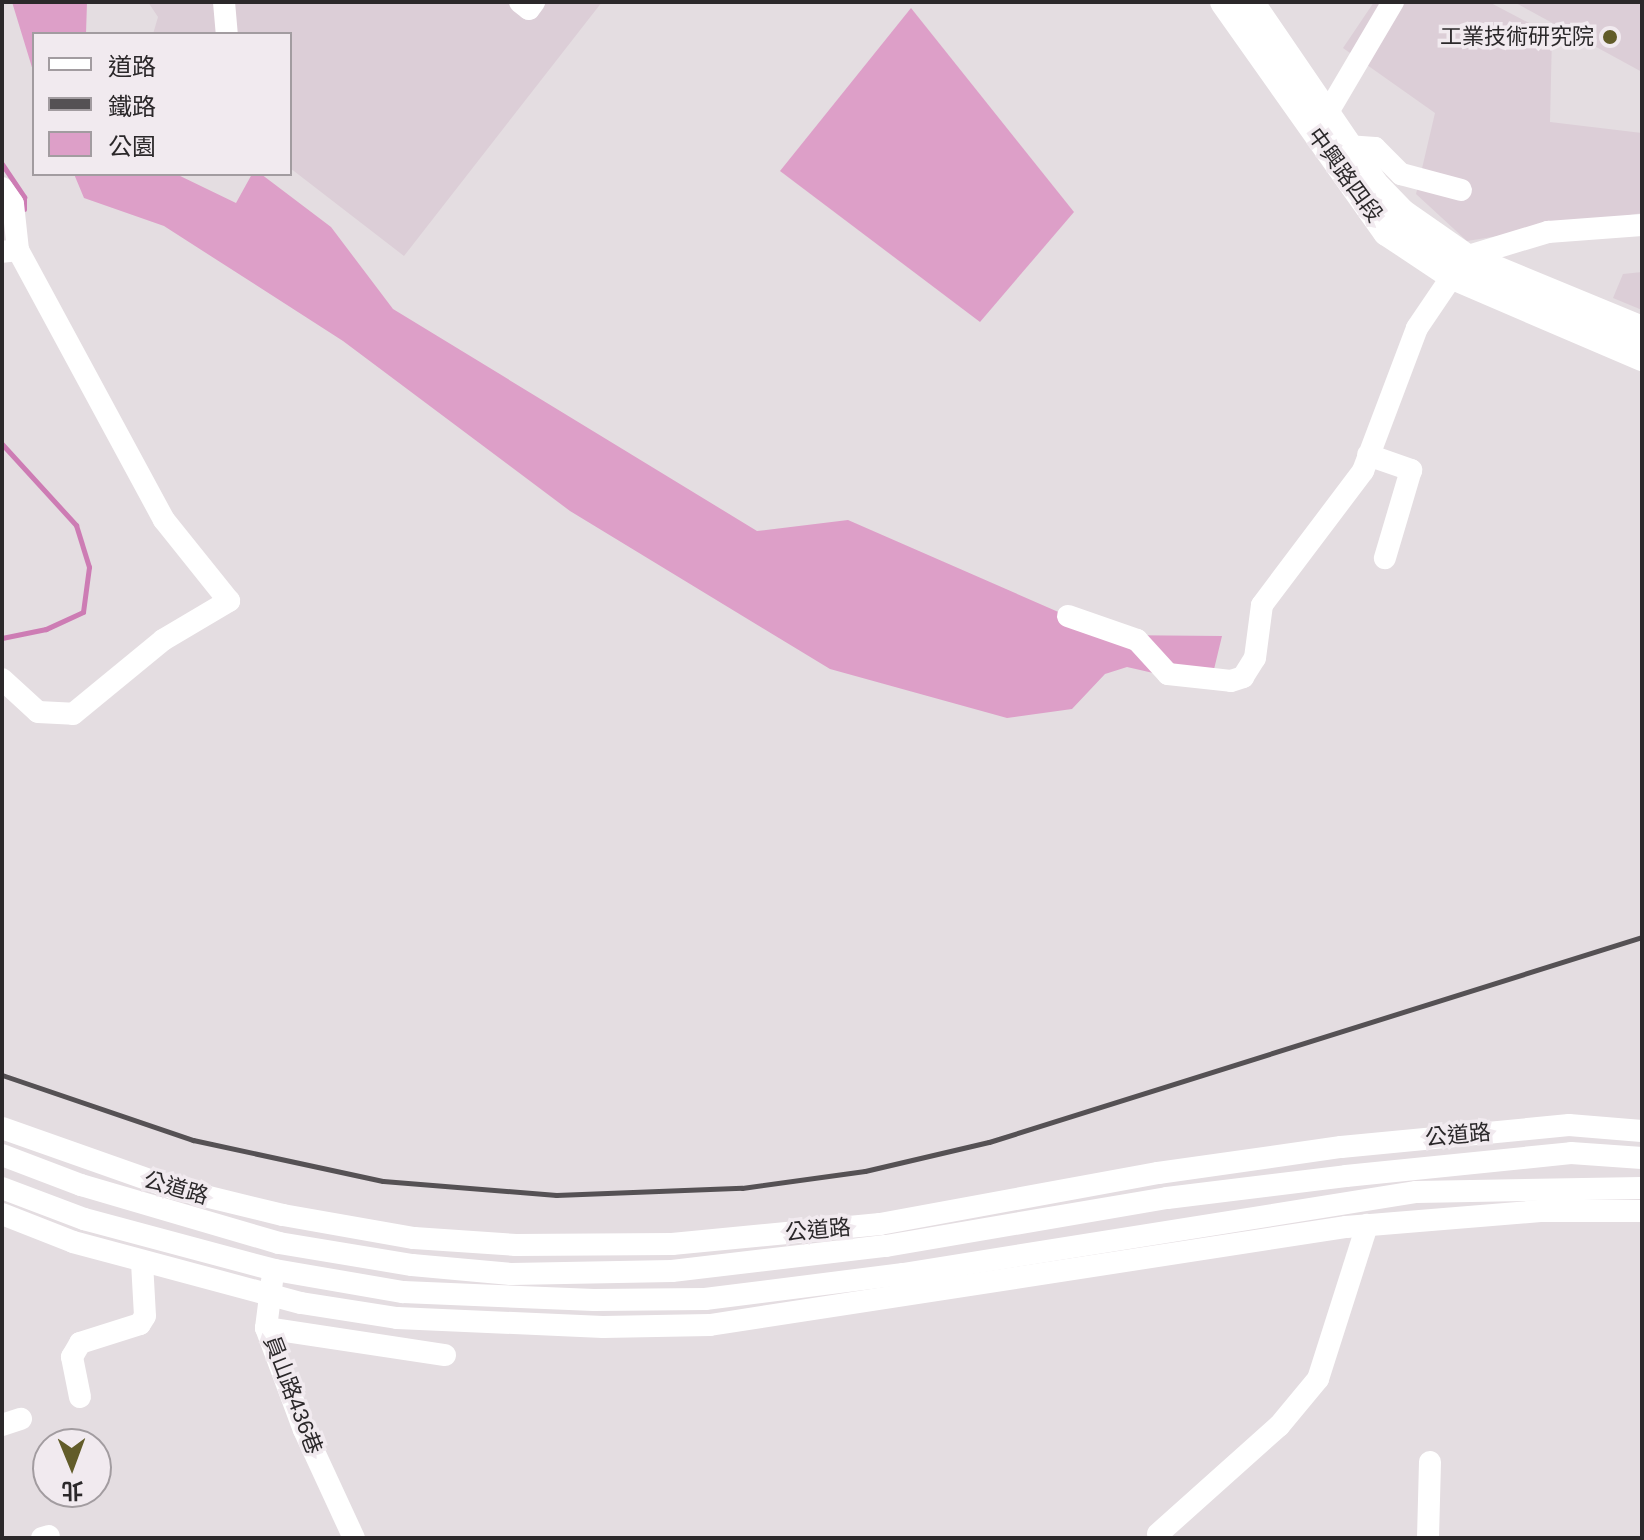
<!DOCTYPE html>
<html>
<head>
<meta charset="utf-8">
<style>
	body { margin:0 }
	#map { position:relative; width:1644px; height:1540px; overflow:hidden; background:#e4dde1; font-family:Helvetica,"Noto Sans TC",sans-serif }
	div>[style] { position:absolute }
	.built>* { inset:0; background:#dcced7 }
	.green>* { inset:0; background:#dd9fc8 }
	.stream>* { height:5px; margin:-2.5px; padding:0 2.5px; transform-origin:2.5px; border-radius:2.5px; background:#cd7cb4 }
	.minor>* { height:22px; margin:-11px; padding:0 11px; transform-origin:11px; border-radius:11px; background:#fff }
	.major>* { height:28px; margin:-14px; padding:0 14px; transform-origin:14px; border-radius:14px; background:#fff }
	.rail>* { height:5px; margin:-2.5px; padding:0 2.5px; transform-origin:2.5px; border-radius:2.5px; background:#555154 }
	.dots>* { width:22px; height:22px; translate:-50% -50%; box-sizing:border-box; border:4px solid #f1eaef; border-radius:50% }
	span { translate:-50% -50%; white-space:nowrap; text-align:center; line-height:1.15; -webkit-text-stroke:7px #f1eaef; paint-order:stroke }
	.poi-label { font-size:22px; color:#2b282a }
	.right { translate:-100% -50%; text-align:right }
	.street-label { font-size:22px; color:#2b282a }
	.frame { position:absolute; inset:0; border:4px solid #2b282a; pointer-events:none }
	.legend { position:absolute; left:32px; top:32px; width:260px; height:144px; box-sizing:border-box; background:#f1eaef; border:2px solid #a29ca0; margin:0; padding:10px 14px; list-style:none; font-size:24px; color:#2b282a }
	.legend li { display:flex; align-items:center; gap:16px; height:40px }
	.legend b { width:40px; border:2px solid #a29ca0 }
	.north { position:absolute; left:32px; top:1428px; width:80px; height:80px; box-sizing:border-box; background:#f1eaef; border:2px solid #a29ca0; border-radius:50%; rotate:179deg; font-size:22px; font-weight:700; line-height:32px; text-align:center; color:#2b282a }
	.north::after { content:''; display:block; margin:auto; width:28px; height:36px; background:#625c29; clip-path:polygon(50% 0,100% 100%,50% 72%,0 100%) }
</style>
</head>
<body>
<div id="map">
	<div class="built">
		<i style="clip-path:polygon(148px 2px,602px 2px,404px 256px,290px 168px,290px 34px,153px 34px,158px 17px)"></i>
		<i style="clip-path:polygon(1374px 2px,1489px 2px,1552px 35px,1550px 122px,1642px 133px,1642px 213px,1467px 241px,1416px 194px,1435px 113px,1343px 48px)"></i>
		<i style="clip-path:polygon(1514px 2px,1642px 2px,1642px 72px)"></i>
		<i style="clip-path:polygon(1642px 272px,1642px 310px,1613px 298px,1623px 274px)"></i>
	</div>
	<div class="green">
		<i style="clip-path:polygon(12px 2px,87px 2px,86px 34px,34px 34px,34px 74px)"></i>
		<i style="clip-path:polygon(911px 8px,1074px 212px,980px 322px,780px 171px)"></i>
		<i style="clip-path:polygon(74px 174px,176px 174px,236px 203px,252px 174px,261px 174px,331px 227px,393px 309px,757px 531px,848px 520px,1111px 635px,1222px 636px,1210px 686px,1127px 667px,1105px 674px,1072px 709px,1007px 718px,830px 669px,570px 511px,343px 341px,164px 226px,84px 198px)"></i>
	</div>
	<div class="stream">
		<i style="left:2px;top:164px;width:40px;rotate:56deg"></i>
		<i style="left:24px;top:197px;width:12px;rotate:90deg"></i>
		<i style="left:2px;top:444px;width:110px;rotate:47.6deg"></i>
		<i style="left:76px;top:525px;width:44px;rotate:72.8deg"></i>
		<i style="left:89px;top:567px;width:45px;rotate:97.6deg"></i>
		<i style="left:83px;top:612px;width:41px;rotate:155.3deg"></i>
		<i style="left:46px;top:629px;width:45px;rotate:168.4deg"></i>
	</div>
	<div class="minor">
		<i style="left:224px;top:2px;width:32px;rotate:85deg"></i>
		<i style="left:520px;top:2px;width:11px;rotate:38deg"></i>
		<i style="left:529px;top:9px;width:9px;rotate:-54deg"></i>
		<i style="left:1321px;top:124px;width:142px;rotate:-59.5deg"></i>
		<i style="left:1337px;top:152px;width:12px;rotate:-31deg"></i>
		<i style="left:1347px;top:146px;width:28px;rotate:4deg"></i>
		<i style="left:1375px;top:148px;width:37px;rotate:45deg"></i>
		<i style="left:1401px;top:174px;width:62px;rotate:14.9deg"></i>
		<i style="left:2px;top:188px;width:19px;rotate:55deg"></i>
		<i style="left:13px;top:204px;width:46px;rotate:83.8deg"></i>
		<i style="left:18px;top:250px;width:16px;rotate:173deg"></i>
		<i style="left:1368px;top:455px;width:46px;rotate:19.2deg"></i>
		<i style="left:1411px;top:470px;width:92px;rotate:106.5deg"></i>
		<i style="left:1068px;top:616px;width:73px;rotate:19.2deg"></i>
		<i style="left:1137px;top:640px;width:46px;rotate:47.6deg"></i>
		<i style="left:1168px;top:674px;width:63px;rotate:6.3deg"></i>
		<i style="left:1231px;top:681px;width:13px;rotate:-18deg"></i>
		<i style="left:1243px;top:677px;width:22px;rotate:-58deg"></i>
		<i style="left:1255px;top:658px;width:53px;rotate:-82.5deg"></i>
		<i style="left:1262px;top:605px;width:168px;rotate:-53deg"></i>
		<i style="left:1363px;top:471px;width:153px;rotate:-69.3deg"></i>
		<i style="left:1417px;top:328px;width:86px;rotate:-55.9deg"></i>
		<i style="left:1465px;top:257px;width:87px;rotate:-16.8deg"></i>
		<i style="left:1548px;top:232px;width:94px;rotate:-4.3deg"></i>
		<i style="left:2px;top:679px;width:49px;rotate:42.5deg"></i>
		<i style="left:38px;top:712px;width:35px;rotate:3deg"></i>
		<i style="left:73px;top:714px;width:117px;rotate:-39.4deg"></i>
		<i style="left:163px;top:640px;width:77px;rotate:-30.6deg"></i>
		<i style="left:229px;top:601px;width:104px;rotate:-128.7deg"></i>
		<i style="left:164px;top:520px;width:307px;rotate:-118.4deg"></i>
		<i style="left:2px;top:1128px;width:180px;rotate:19.4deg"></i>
		<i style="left:172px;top:1188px;width:114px;rotate:13.7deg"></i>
		<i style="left:283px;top:1215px;width:133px;rotate:10deg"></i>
		<i style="left:414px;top:1238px;width:102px;rotate:3.9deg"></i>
		<i style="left:516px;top:1245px;width:156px;rotate:-0.4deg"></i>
		<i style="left:672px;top:1244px;width:209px;rotate:-5.5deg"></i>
		<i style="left:880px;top:1224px;width:283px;rotate:-10.4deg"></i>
		<i style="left:1158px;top:1173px;width:185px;rotate:-8.1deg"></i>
		<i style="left:1341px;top:1147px;width:229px;rotate:-5.5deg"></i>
		<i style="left:1569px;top:1125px;width:73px;rotate:4.7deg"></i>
		<i style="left:2px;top:1155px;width:85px;rotate:20.8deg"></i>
		<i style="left:81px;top:1185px;width:206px;rotate:16.3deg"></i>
		<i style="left:279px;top:1243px;width:135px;rotate:9.4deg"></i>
		<i style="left:412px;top:1265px;width:99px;rotate:5.2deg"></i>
		<i style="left:511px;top:1274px;width:161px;rotate:-1.1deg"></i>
		<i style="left:672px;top:1271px;width:215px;rotate:-6.7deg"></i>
		<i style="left:886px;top:1246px;width:285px;rotate:-9.7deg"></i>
		<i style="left:1167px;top:1198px;width:180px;rotate:-7deg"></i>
		<i style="left:1346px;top:1176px;width:226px;rotate:-5.8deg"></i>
		<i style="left:1571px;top:1153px;width:71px;rotate:4deg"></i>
		<i style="left:2px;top:1188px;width:88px;rotate:20.7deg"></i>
		<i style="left:84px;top:1219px;width:198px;rotate:15deg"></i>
		<i style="left:275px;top:1270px;width:130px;rotate:9.8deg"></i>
		<i style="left:403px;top:1292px;width:191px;rotate:2.4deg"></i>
		<i style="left:594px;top:1300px;width:111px;rotate:-0.5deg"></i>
		<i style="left:705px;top:1299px;width:200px;rotate:-7.2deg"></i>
		<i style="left:903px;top:1274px;width:520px;rotate:-9.08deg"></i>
		<i style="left:1416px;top:1192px;width:226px;rotate:-1deg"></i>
		<i style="left:2px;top:1214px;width:76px;rotate:21.5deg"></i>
		<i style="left:73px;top:1242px;width:236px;rotate:15deg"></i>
		<i style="left:301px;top:1303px;width:97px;rotate:8.9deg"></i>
		<i style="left:397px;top:1318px;width:206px;rotate:2.5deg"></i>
		<i style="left:603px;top:1327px;width:107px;rotate:-1.1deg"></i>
		<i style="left:710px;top:1325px;width:644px;rotate:-8.76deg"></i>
		<i style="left:1346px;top:1227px;width:195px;rotate:-4.7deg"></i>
		<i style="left:1540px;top:1211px;width:102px"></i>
		<i style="left:272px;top:1281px;width:47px;rotate:97.3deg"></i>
		<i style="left:266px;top:1328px;width:109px;rotate:69.6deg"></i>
		<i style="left:304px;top:1430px;width:119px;rotate:65.2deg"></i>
		<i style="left:266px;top:1328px;width:181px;rotate:8.6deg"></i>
		<i style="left:80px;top:1397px;width:41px;rotate:-101.3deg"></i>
		<i style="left:72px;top:1357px;width:16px;rotate:-60deg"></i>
		<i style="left:80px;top:1343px;width:63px;rotate:-17.6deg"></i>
		<i style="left:140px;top:1324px;width:9px;rotate:-58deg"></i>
		<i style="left:145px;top:1316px;width:54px;rotate:-93.2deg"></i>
		<i style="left:2px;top:1425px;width:20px;rotate:-18deg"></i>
		<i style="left:1158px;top:1534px;width:162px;rotate:-41.8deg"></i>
		<i style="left:1279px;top:1426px;width:61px;rotate:-50.3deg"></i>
		<i style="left:1318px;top:1379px;width:162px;rotate:-72.3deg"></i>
		<i style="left:42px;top:1538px;width:7px;rotate:-16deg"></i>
		<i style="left:1428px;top:1538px;width:76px;rotate:-88.5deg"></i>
	</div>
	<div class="major">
		<i style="left:1224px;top:2px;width:282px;rotate:54.7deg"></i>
		<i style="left:1387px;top:232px;width:79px;rotate:33.7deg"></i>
		<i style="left:1453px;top:276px;width:206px;rotate:23.2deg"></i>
		<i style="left:1250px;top:2px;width:220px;rotate:55.7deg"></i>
		<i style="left:1374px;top:184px;width:40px;rotate:46deg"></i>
		<i style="left:1402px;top:213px;width:77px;rotate:34.9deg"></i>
		<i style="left:1465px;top:257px;width:191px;rotate:22.4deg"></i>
	</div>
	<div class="rail">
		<i style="left:2px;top:1075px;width:202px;rotate:18.8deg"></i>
		<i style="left:193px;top:1140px;width:194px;rotate:12.2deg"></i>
		<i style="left:383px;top:1181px;width:174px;rotate:4.6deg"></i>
		<i style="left:556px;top:1195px;width:186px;rotate:-2.2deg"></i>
		<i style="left:742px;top:1188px;width:124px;rotate:-7.9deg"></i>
		<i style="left:865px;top:1171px;width:127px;rotate:-13.2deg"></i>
		<i style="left:989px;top:1142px;width:684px;rotate:-17.43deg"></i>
	</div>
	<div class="dots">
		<i style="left:1610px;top:37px;background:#625c29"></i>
	</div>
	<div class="poi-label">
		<span class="right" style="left:1594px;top:37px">工業技術研究院</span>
	</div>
	<div class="street-label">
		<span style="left:1345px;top:175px;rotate:54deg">中興路四段</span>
		<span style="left:1458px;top:1135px;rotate:-5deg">公道路</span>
		<span style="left:176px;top:1188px;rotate:16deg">公道路</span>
		<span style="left:818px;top:1230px;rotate:-5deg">公道路</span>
		<span style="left:293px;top:1395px;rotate:69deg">員山路436巷</span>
	</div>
	<div class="frame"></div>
	<ul class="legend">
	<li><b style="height:10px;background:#fff"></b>道路</li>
	<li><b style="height:10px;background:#555154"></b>鐵路</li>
	<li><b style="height:22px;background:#dd9fc8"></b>公園</li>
	</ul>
	<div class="north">北</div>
</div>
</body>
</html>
